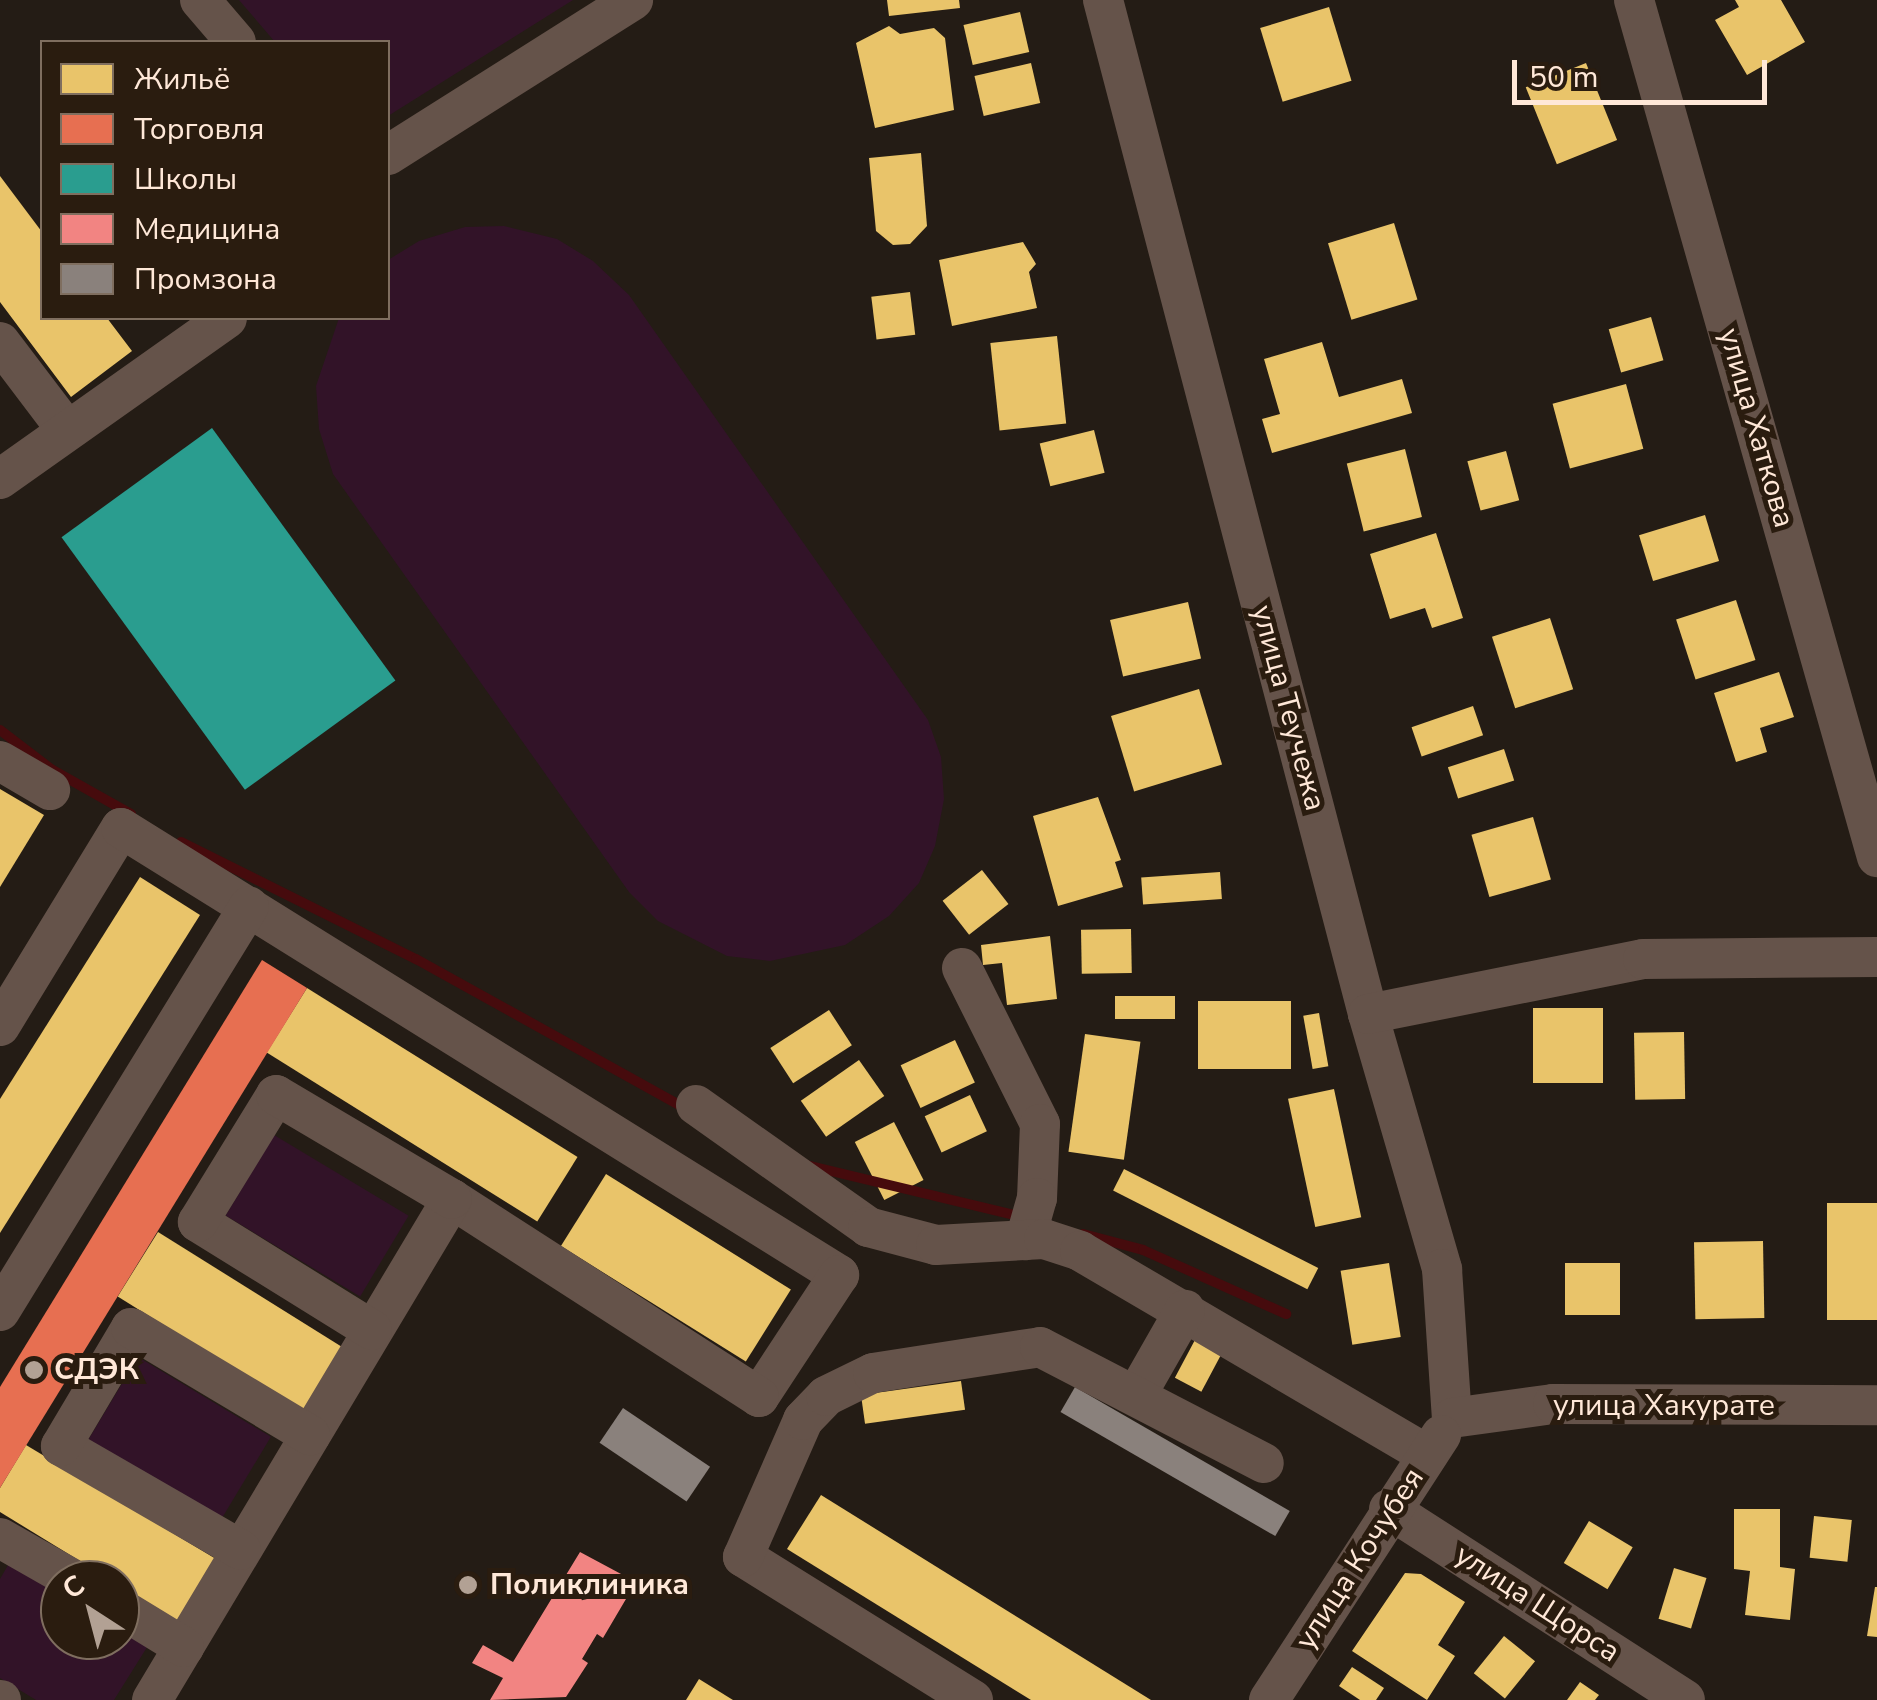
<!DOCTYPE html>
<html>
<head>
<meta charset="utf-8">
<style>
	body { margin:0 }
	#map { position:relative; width:1877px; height:1700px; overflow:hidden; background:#241c15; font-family:"Nunito Sans",sans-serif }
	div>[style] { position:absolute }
	.green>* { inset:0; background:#321328; transform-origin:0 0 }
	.homes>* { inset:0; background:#e9c46a; transform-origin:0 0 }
	.shops>* { inset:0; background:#e76f51 }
	.schools>* { inset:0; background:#2a9d8f; transform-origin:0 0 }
	.health>* { inset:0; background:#f28482 }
	.industry>* { inset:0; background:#8a817c; transform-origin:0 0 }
	.stream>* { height:10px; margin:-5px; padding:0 5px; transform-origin:5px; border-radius:5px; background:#460b0d }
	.minor>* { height:40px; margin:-20px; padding:0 20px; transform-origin:20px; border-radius:20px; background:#65534a }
	.dots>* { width:28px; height:28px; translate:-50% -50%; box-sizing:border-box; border:5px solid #2a1c0f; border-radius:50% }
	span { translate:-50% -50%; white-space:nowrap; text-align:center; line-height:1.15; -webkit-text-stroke:10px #2a1c0f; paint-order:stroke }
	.street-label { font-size:30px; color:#ffe8d8 }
	.poi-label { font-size:30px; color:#ffe8d8; font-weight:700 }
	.left { translate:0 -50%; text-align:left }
	.legend { position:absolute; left:40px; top:40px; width:350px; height:280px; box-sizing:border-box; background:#2a1c0f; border:2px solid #7f6e5f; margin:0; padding:12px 18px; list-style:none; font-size:30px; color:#ffe8d8 }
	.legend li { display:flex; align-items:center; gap:20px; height:50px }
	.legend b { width:50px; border:2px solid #7f6e5f }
	.north { position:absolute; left:40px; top:1560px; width:100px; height:100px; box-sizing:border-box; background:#2a1c0f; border:2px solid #7f6e5f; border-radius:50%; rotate:324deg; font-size:28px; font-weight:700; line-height:40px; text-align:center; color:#ffe8d8 }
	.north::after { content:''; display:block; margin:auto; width:35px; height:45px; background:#b2a194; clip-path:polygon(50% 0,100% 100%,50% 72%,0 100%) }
	.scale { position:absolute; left:1512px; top:60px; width:255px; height:45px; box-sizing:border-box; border:5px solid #ffe8d8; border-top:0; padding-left:12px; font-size:30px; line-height:35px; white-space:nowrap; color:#ffe8d8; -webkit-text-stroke:8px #2a1c0f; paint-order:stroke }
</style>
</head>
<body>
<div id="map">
	<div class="green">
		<i style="clip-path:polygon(239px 0,573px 0,388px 116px,388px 42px,275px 42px)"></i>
		<i style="clip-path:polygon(504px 226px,557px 239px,593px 261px,629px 295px,928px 720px,941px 757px,944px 799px,935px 846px,919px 883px,889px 916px,845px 945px,770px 961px,727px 956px,658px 921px,629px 892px,333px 474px,319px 429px,316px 386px,339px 318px,388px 318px,388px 260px,419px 241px,465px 227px)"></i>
		<i style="left:274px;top:1135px;width:157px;height:94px;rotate:31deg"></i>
		<i style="left:138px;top:1357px;width:155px;height:96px;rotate:31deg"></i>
		<i style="clip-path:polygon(11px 1560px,60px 1590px,60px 1640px,120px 1640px,120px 1627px,149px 1644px,114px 1700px,36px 1700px,0 1678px,0 1579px)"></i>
	</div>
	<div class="homes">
		<i style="clip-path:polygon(887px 0,959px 0,960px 8px,889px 16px)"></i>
		<i style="clip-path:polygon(1735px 0,1781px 0,1805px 42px,1747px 75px,1715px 20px,1739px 7px)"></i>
		<i style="left:1329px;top:7px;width:77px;height:72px;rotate:73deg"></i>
		<i style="left:1020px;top:12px;width:41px;height:58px;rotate:77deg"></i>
		<i style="clip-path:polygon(889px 26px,900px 34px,934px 28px,945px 38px,954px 110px,875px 128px,856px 43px)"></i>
		<i style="left:1031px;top:63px;width:41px;height:58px;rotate:77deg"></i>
		<i style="left:1586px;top:63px;width:83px;height:65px;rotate:68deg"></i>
		<i style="clip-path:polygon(921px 153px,927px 226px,910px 244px,893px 245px,876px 231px,869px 158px)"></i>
		<i style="clip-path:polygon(0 176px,42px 232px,42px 318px,107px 318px,132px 351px,71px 397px,0 302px)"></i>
		<i style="left:1394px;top:223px;width:80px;height:69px;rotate:73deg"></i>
		<i style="clip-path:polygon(1023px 242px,1036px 264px,1029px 272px,1037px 308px,952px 326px,939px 260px)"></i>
		<i style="left:910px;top:292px;width:43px;height:39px;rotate:83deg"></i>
		<i style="left:1651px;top:317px;width:45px;height:44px;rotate:74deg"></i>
		<i style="left:1057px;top:336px;width:88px;height:67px;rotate:84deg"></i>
		<i style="clip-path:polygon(1322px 342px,1339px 397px,1402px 379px,1412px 413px,1272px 453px,1262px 419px,1280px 414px,1264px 359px)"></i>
		<i style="left:1626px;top:384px;width:67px;height:76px;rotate:75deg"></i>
		<i style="left:1094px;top:430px;width:44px;height:56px;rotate:76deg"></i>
		<i style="left:1405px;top:449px;width:70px;height:60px;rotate:76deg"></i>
		<i style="left:1506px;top:451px;width:51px;height:40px;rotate:75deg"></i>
		<i style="left:1705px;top:515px;width:48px;height:69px;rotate:73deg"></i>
		<i style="clip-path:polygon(1436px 533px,1463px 618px,1432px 628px,1425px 608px,1390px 619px,1370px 554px)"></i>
		<i style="left:1736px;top:600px;width:63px;height:63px;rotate:72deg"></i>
		<i style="left:1188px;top:602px;width:58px;height:80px;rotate:77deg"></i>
		<i style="left:1550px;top:618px;width:75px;height:61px;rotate:72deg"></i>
		<i style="clip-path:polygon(1779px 672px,1794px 717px,1760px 728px,1767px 752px,1736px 762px,1714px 693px)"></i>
		<i style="left:1199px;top:689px;width:79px;height:92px;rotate:73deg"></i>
		<i style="left:1473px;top:706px;width:31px;height:65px;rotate:71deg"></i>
		<i style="left:1504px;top:749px;width:33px;height:59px;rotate:72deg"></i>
		<i style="clip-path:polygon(0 789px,44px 815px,0 887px)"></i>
		<i style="clip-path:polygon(1098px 797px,1121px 860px,1115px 862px,1123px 887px,1058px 906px,1033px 816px)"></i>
		<i style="left:1533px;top:817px;width:65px;height:64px;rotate:74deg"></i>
		<i style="left:982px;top:870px;width:43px;height:50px;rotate:52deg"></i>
		<i style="left:1220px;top:872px;width:27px;height:79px;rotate:86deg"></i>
		<i style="clip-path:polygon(140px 877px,200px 915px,0 1233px,0 1099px)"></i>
		<i style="left:1131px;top:929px;width:44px;height:50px;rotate:89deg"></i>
		<i style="clip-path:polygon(1050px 936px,1057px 999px,1007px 1005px,1002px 963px,983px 965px,981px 945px)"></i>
		<i style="left:307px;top:988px;width:319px;height:76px;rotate:32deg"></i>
		<i style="left:1115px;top:996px;width:60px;height:23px"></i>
		<i style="left:1198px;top:1001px;width:93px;height:68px"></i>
		<i style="left:1533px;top:1008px;width:70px;height:75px"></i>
		<i style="left:829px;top:1010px;width:42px;height:70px;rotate:57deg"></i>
		<i style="left:1319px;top:1013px;width:54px;height:16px;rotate:80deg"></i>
		<i style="left:1684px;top:1032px;width:67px;height:50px;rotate:89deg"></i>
		<i style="left:1085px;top:1034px;width:56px;height:119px;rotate:8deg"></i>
		<i style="left:955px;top:1040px;width:47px;height:60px;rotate:65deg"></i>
		<i style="left:859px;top:1060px;width:44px;height:71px;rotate:55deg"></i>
		<i style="left:1334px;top:1089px;width:131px;height:47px;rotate:78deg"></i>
		<i style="left:970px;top:1095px;width:40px;height:50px;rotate:65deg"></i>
		<i style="left:894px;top:1122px;width:65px;height:44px;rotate:63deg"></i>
		<i style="left:1124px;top:1169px;width:218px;height:24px;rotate:27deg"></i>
		<i style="left:606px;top:1174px;width:218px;height:85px;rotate:32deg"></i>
		<i style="left:1827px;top:1203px;width:50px;height:117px"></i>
		<i style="left:158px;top:1232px;width:227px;height:76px;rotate:32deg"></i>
		<i style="left:1763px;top:1241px;width:77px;height:69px;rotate:89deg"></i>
		<i style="left:1389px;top:1263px;width:75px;height:49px;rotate:81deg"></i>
		<i style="left:1620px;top:1263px;width:52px;height:55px;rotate:90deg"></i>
		<i style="left:1196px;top:1338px;width:30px;height:45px;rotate:28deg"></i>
		<i style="left:961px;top:1381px;width:29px;height:101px;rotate:82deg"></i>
		<i style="clip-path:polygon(26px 1445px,216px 1559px,178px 1621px,0 1512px,0 1488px)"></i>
		<i style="clip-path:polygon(821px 1495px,1151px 1700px,1031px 1700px,787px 1549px)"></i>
		<i style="clip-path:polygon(1734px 1509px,1780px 1509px,1780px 1567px,1795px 1569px,1790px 1620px,1745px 1615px,1750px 1571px,1734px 1569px)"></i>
		<i style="left:1814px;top:1516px;width:38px;height:42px;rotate:6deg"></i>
		<i style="left:1589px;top:1521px;width:51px;height:49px;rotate:31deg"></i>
		<i style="left:1674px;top:1568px;width:34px;height:53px;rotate:17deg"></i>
		<i style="clip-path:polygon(1405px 1573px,1421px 1574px,1465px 1602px,1438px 1645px,1455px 1656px,1427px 1700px,1352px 1651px)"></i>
		<i style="clip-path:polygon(1875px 1587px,1877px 1587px,1877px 1637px,1867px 1636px)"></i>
		<i style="left:1504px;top:1636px;width:40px;height:48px;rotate:39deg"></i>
		<i style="clip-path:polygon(1352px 1667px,1384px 1688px,1376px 1700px,1360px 1700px,1339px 1686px)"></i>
		<i style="clip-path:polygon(699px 1679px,733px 1700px,686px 1700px)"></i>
		<i style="clip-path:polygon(1580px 1682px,1599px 1695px,1595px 1700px,1567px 1700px)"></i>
	</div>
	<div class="shops">
		<i style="clip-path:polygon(262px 960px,307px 988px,0 1488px,0 1387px)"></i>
	</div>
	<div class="schools">
		<i style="left:212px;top:428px;width:312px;height:186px;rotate:54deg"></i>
	</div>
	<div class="health">
		<i style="clip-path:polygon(580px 1552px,636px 1582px,603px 1638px,597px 1634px,582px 1659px,588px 1663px,566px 1697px,490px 1700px,503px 1678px,472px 1663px,483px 1645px,513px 1662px)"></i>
	</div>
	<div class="industry">
		<i style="left:1075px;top:1387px;width:248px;height:29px;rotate:30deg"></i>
		<i style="left:623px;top:1408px;width:105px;height:42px;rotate:34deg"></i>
	</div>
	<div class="stream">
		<i style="left:0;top:730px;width:64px;rotate:37.4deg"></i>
		<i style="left:51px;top:769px;width:92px;rotate:29.4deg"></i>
		<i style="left:181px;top:842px;width:263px;rotate:26.5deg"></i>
		<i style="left:416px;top:959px;width:310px;rotate:29deg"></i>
		<i style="left:806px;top:1165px;width:223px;rotate:13.5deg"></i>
		<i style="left:1083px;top:1234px;width:62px;rotate:14.9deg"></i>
		<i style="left:1143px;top:1250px;width:157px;rotate:24.1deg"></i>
	</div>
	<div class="minor">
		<i style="left:200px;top:0;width:55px;rotate:49.4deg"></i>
		<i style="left:1103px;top:0;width:1048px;rotate:75.35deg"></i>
		<i style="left:1368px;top:1014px;width:266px;rotate:73.8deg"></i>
		<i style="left:1442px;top:1269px;width:149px;rotate:86.2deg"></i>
		<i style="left:1634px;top:0;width:891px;rotate:74.17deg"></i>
		<i style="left:388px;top:155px;width:290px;rotate:-32.3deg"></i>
		<i style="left:0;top:342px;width:109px;rotate:52.8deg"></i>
		<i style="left:0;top:479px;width:278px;rotate:-35.3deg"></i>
		<i style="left:0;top:761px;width:58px;rotate:30.1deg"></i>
		<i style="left:962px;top:968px;width:174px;rotate:63.4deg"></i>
		<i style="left:1040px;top:1124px;width:74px;rotate:92.3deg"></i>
		<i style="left:1037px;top:1198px;width:44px;rotate:105.9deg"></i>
		<i style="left:1368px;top:1014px;width:280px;rotate:-11.3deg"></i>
		<i style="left:1643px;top:959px;width:234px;rotate:-0.5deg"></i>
		<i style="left:0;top:1026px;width:232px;rotate:-58.6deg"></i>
		<i style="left:121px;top:828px;width:846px;rotate:31.9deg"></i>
		<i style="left:839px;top:1275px;width:146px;rotate:123.3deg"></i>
		<i style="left:759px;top:1397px;width:365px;rotate:-147.2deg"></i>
		<i style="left:452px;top:1199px;width:584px;rotate:120.91deg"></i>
		<i style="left:696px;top:1105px;width:211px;rotate:35.3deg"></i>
		<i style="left:868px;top:1227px;width:70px;rotate:14.8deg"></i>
		<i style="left:936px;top:1245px;width:108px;rotate:-3.2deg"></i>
		<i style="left:1044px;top:1239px;width:38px;rotate:18deg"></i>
		<i style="left:1080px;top:1251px;width:403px;rotate:30.4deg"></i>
		<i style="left:0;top:1311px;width:475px;rotate:-58.4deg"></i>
		<i style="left:372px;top:1330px;width:205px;rotate:-148.2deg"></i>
		<i style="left:198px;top:1222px;width:149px;rotate:-58.4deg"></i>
		<i style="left:276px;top:1095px;width:204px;rotate:30.6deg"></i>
		<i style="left:1137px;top:1394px;width:97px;rotate:-60.3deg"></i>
		<i style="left:1452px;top:1418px;width:102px;rotate:-7.9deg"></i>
		<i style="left:1553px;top:1404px;width:324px;rotate:0.2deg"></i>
		<i style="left:1389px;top:1509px;width:352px;rotate:32.8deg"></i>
		<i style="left:0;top:1538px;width:85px;rotate:29.6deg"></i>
		<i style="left:241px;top:1550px;width:208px;rotate:-150deg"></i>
		<i style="left:61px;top:1446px;width:137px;rotate:-59.3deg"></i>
		<i style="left:131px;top:1328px;width:209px;rotate:30.9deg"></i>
		<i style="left:120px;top:1608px;width:75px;rotate:31.4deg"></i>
		<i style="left:0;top:1700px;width:1px"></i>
		<i style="left:973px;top:1700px;width:271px;rotate:-148.1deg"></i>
		<i style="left:743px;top:1557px;width:150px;rotate:-66.3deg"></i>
		<i style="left:803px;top:1420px;width:33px;rotate:-46deg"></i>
		<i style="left:826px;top:1396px;width:52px;rotate:-26.1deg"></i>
		<i style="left:873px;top:1373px;width:169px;rotate:-8.8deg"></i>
		<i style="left:1040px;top:1347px;width:252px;rotate:27.4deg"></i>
		<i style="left:1269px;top:1700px;width:316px;rotate:-57deg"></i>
	</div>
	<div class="dots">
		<i style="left:34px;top:1370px;background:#b2a194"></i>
		<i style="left:468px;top:1585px;background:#b2a194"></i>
	</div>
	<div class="street-label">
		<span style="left:1756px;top:428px;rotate:74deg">улица Хаткова</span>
		<span style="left:1288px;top:708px;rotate:75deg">улица Теучежа</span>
		<span style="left:1664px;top:1406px">улица Хакурате</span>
		<span style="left:1360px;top:1559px;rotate:-57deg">улица Кочубея</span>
		<span style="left:1537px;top:1604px;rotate:33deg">улица Щорса</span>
	</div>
	<div class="poi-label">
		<span class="left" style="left:54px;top:1370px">СДЭК</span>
		<span class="left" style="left:490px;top:1585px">Поликлиника</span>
	</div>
	<ul class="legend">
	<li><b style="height:28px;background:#e9c46a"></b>Жильё</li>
	<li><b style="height:28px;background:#e76f51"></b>Торговля</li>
	<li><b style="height:28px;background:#2a9d8f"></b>Школы</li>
	<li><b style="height:28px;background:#f28482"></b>Медицина</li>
	<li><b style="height:28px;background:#8a817c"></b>Промзона</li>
	</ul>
	<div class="north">С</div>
	<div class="scale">50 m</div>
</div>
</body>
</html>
